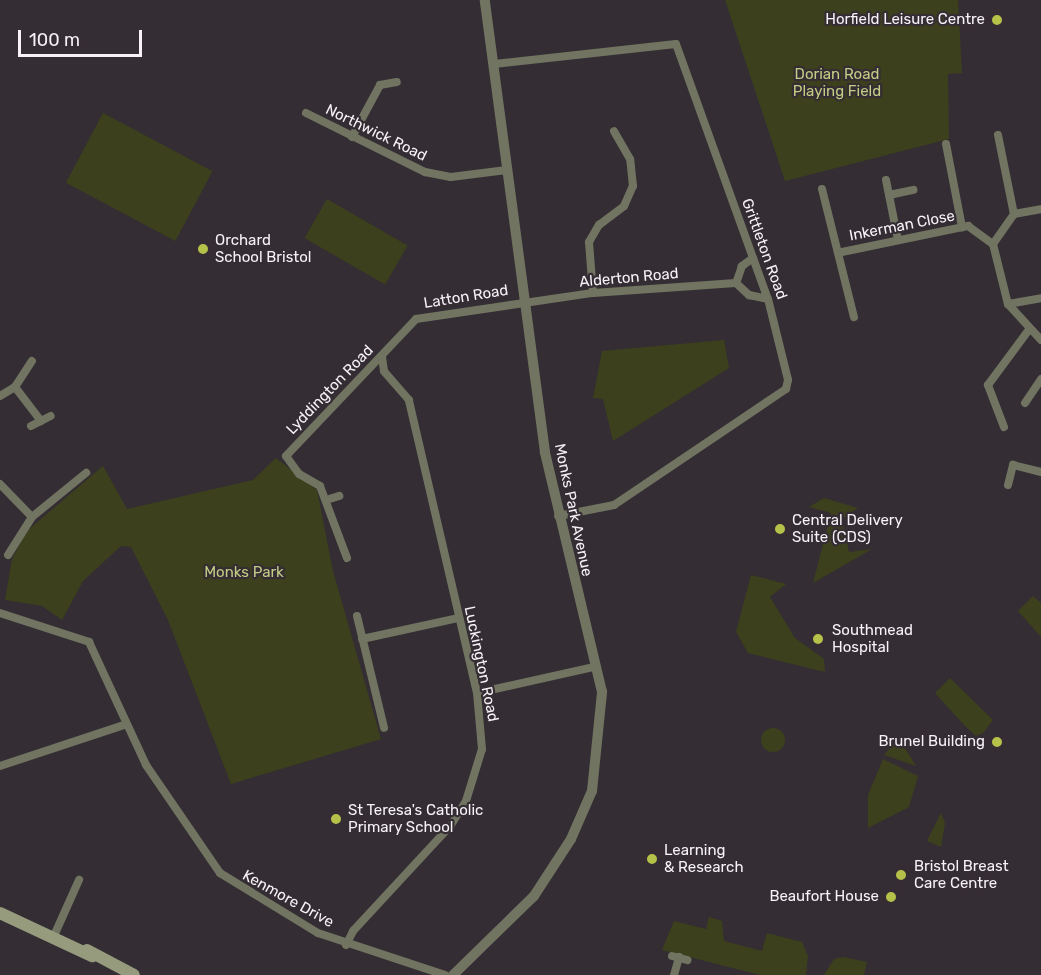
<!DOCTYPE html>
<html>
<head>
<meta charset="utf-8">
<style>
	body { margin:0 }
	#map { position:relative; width:1041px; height:975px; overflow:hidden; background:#342d33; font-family:Rubik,sans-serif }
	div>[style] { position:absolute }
	.green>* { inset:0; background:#3c401c; transform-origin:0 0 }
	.round { border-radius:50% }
	.minor>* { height:8px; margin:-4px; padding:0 4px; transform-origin:4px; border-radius:4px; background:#717461 }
	.tertiary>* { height:10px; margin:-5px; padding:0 5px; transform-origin:5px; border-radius:5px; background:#717461 }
	.secondary>* { height:12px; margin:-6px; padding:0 6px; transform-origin:6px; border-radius:6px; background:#969b7d }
	.dots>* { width:16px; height:16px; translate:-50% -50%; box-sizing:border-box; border:3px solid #342d33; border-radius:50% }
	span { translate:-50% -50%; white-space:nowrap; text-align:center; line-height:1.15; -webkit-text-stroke:4.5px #342d33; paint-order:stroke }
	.poi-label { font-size:15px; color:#f6f2f6 }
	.right { translate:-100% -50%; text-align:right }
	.left { translate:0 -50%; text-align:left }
	.park-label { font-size:15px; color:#c2cc84 }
	.street-label { font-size:15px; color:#f6f2f6 }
	.scale { position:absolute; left:18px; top:30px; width:124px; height:27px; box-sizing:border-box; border:3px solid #f6f2f6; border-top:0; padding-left:8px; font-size:18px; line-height:21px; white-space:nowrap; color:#f6f2f6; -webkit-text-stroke:4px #342d33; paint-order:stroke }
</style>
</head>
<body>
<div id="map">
	<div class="green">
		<i style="clip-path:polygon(725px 0,958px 0,962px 73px,948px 74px,949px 139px,785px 181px)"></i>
		<i style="left:103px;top:113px;width:124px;height:79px;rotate:28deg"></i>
		<i style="left:327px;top:199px;width:93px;height:45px;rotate:30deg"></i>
		<i style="clip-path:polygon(724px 340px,729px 368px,613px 441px,603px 399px,593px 398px,602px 351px)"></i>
		<i style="clip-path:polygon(276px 458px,317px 490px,333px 571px,381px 739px,231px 784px,168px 620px,131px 547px,121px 546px,83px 581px,62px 620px,42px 606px,5px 600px,12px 559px,27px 531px,103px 466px,127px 509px,253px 480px)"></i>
		<i style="clip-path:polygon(824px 498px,858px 508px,842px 519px,849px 552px,872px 549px,813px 583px,831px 513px,809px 507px)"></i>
		<i style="clip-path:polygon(751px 575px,786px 584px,770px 597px,795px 638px,824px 659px,825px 672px,748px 653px,736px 632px)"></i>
		<i style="clip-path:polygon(1033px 596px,1041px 603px,1041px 637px,1018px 611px)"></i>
		<i style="clip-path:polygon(950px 678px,993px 720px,983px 733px,976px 736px,965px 726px,935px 693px)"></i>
		<i class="round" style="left:761px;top:728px;width:24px;height:24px"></i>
		<i style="clip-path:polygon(894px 743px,903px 745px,916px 766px,884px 755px)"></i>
		<i style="clip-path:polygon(883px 759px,918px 776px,909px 807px,868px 828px,868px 795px)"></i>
		<i style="clip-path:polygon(941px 813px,945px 823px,941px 847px,927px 841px)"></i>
		<i style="clip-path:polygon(709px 917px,722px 921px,724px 941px,762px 951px,767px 933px,802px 942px,808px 956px,806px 975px,760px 975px,662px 950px,674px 921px,706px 929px)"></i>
		<i style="clip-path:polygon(843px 957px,867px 962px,864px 975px,824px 975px,834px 959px)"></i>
	</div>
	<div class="minor">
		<i style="left:494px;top:64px;width:183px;rotate:-6.3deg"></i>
		<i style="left:676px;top:44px;width:271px;rotate:70.2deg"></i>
		<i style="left:768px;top:299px;width:83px;rotate:76.1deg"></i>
		<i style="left:788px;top:380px;width:9px;rotate:103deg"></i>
		<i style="left:786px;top:389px;width:207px;rotate:146deg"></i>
		<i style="left:614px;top:505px;width:57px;rotate:168.9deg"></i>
		<i style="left:306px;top:113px;width:133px;rotate:26.4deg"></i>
		<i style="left:425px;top:172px;width:26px;rotate:11deg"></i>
		<i style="left:451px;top:177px;width:56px;rotate:-7.1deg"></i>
		<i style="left:998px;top:135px;width:81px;rotate:78.6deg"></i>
		<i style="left:352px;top:137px;width:59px;rotate:-61.7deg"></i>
		<i style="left:380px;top:85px;width:17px;rotate:-10deg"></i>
		<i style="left:946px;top:144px;width:85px;rotate:79.1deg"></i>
		<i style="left:886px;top:180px;width:61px;rotate:78.7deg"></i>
		<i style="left:822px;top:189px;width:132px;rotate:76deg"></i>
		<i style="left:889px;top:195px;width:25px;rotate:-12deg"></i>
		<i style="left:993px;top:244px;width:37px;rotate:-55deg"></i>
		<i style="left:1014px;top:214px;width:27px;rotate:-10deg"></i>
		<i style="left:842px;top:252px;width:129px;rotate:-11.7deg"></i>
		<i style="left:968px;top:226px;width:31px;rotate:36deg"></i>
		<i style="left:993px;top:244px;width:62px;rotate:76deg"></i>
		<i style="left:1008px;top:304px;width:49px;rotate:47.5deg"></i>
		<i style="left:753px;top:258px;width:14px;rotate:144deg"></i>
		<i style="left:742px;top:266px;width:18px;rotate:109deg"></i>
		<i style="left:736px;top:283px;width:18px;rotate:43deg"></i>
		<i style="left:749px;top:295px;width:19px;rotate:12deg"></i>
		<i style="left:593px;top:293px;width:51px;rotate:-94.5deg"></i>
		<i style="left:589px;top:242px;width:20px;rotate:-60deg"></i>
		<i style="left:599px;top:225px;width:31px;rotate:-37deg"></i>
		<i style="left:624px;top:206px;width:22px;rotate:-66deg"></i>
		<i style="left:633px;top:186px;width:27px;rotate:-96deg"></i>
		<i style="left:630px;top:159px;width:32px;rotate:-120deg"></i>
		<i style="left:1008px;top:304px;width:34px;rotate:-10deg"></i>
		<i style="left:15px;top:387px;width:43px;rotate:52.6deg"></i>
		<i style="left:0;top:396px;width:17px;rotate:-31deg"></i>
		<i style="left:15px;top:387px;width:31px;rotate:-57deg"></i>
		<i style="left:1025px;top:403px;width:29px;rotate:-56deg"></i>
		<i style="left:31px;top:426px;width:22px;rotate:-27deg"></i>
		<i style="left:1004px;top:427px;width:45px;rotate:-110.9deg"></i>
		<i style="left:988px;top:385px;width:67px;rotate:-53.5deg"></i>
		<i style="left:0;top:484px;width:46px;rotate:45.9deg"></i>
		<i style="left:1008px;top:485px;width:21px;rotate:-76deg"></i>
		<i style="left:1013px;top:465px;width:29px;rotate:14deg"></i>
		<i style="left:326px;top:500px;width:14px;rotate:-17deg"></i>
		<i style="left:8px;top:555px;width:45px;rotate:-57.7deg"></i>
		<i style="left:32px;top:517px;width:70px;rotate:-39.2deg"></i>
		<i style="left:347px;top:558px;width:77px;rotate:-110.6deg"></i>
		<i style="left:320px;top:486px;width:24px;rotate:-150deg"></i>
		<i style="left:299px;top:474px;width:22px;rotate:-126deg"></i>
		<i style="left:286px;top:456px;width:189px;rotate:-46.5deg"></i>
		<i style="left:416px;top:319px;width:179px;rotate:-8.4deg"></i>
		<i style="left:593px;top:293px;width:143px;rotate:-4deg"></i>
		<i style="left:0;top:613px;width:94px;rotate:18deg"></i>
		<i style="left:89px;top:642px;width:136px;rotate:65.1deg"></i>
		<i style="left:146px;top:765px;width:131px;rotate:55.6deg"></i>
		<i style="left:220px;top:873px;width:115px;rotate:31.5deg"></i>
		<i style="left:318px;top:933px;width:134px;rotate:18.3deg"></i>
		<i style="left:357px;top:616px;width:115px;rotate:76.4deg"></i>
		<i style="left:362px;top:639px;width:98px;rotate:-12.3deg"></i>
		<i style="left:477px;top:693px;width:119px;rotate:-12.6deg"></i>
		<i style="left:0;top:766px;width:131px;rotate:-18.3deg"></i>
		<i style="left:53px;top:938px;width:64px;rotate:-65.9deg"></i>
		<i style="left:346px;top:945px;width:16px;rotate:-63deg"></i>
		<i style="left:353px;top:931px;width:144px;rotate:-47.2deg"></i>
		<i style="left:451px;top:825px;width:28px;rotate:-58deg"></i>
		<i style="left:466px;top:801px;width:54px;rotate:-72.9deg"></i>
		<i style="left:482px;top:749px;width:56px;rotate:-95.1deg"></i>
		<i style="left:477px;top:693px;width:301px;rotate:-103.1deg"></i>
		<i style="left:409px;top:400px;width:38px;rotate:-131deg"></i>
		<i style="left:384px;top:371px;width:14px;rotate:-98deg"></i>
		<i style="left:672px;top:956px;width:16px;rotate:15deg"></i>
		<i style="left:674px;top:975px;width:19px;rotate:-74deg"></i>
	</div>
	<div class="tertiary">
		<i style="left:453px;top:975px;width:113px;rotate:-44.3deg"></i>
		<i style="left:534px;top:896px;width:68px;rotate:-57deg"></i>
		<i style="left:571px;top:839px;width:52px;rotate:-66.4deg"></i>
		<i style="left:592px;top:791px;width:100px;rotate:-84.2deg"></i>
		<i style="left:602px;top:692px;width:247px;rotate:-103.4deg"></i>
		<i style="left:545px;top:452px;width:456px;rotate:-97.6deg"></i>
	</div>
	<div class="secondary">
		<i style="left:0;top:913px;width:102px;rotate:25.1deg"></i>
		<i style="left:87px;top:950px;width:53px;rotate:28deg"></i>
	</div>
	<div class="dots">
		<i style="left:997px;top:20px;background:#b5c249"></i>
		<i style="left:203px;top:249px;background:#b5c249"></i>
		<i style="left:780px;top:529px;background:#b5c249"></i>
		<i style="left:818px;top:639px;background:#b5c249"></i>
		<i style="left:997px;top:742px;background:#b5c249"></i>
		<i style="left:336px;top:819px;background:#b5c249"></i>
		<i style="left:652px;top:859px;background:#b5c249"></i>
		<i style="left:901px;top:875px;background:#b5c249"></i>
		<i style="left:891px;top:897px;background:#b5c249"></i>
	</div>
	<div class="poi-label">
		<span class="right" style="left:985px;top:20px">Horfield Leisure Centre</span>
		<span class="left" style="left:215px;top:249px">Orchard<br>School Bristol</span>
		<span class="left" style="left:792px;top:529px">Central Delivery<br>Suite (CDS)</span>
		<span class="left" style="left:832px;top:639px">Southmead<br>Hospital</span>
		<span class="right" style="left:985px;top:742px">Brunel Building</span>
		<span class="left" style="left:348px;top:819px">St Teresa's Catholic<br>Primary School</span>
		<span class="left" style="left:664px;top:859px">Learning<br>&amp; Research</span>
		<span class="left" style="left:914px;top:875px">Bristol Breast<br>Care Centre</span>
		<span class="right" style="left:879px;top:897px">Beaufort House</span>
	</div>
	<div class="park-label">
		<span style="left:837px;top:83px">Dorian Road<br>Playing Field</span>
		<span style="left:244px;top:573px">Monks Park</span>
	</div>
	<div class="street-label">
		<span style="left:376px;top:133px;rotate:26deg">Northwick Road</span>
		<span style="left:902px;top:226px;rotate:-11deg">Inkerman Close</span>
		<span style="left:764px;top:249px;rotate:70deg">Grittleton Road</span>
		<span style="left:629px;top:278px;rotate:-5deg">Alderton Road</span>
		<span style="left:466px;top:297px;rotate:-9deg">Latton Road</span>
		<span style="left:330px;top:390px;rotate:-46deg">Lyddington Road</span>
		<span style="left:573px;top:510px;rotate:78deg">Monks Park Avenue</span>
		<span style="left:481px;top:664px;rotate:78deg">Luckington Road</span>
		<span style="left:288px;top:899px;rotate:29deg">Kenmore Drive</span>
	</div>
	<div class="scale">100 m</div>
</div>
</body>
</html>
